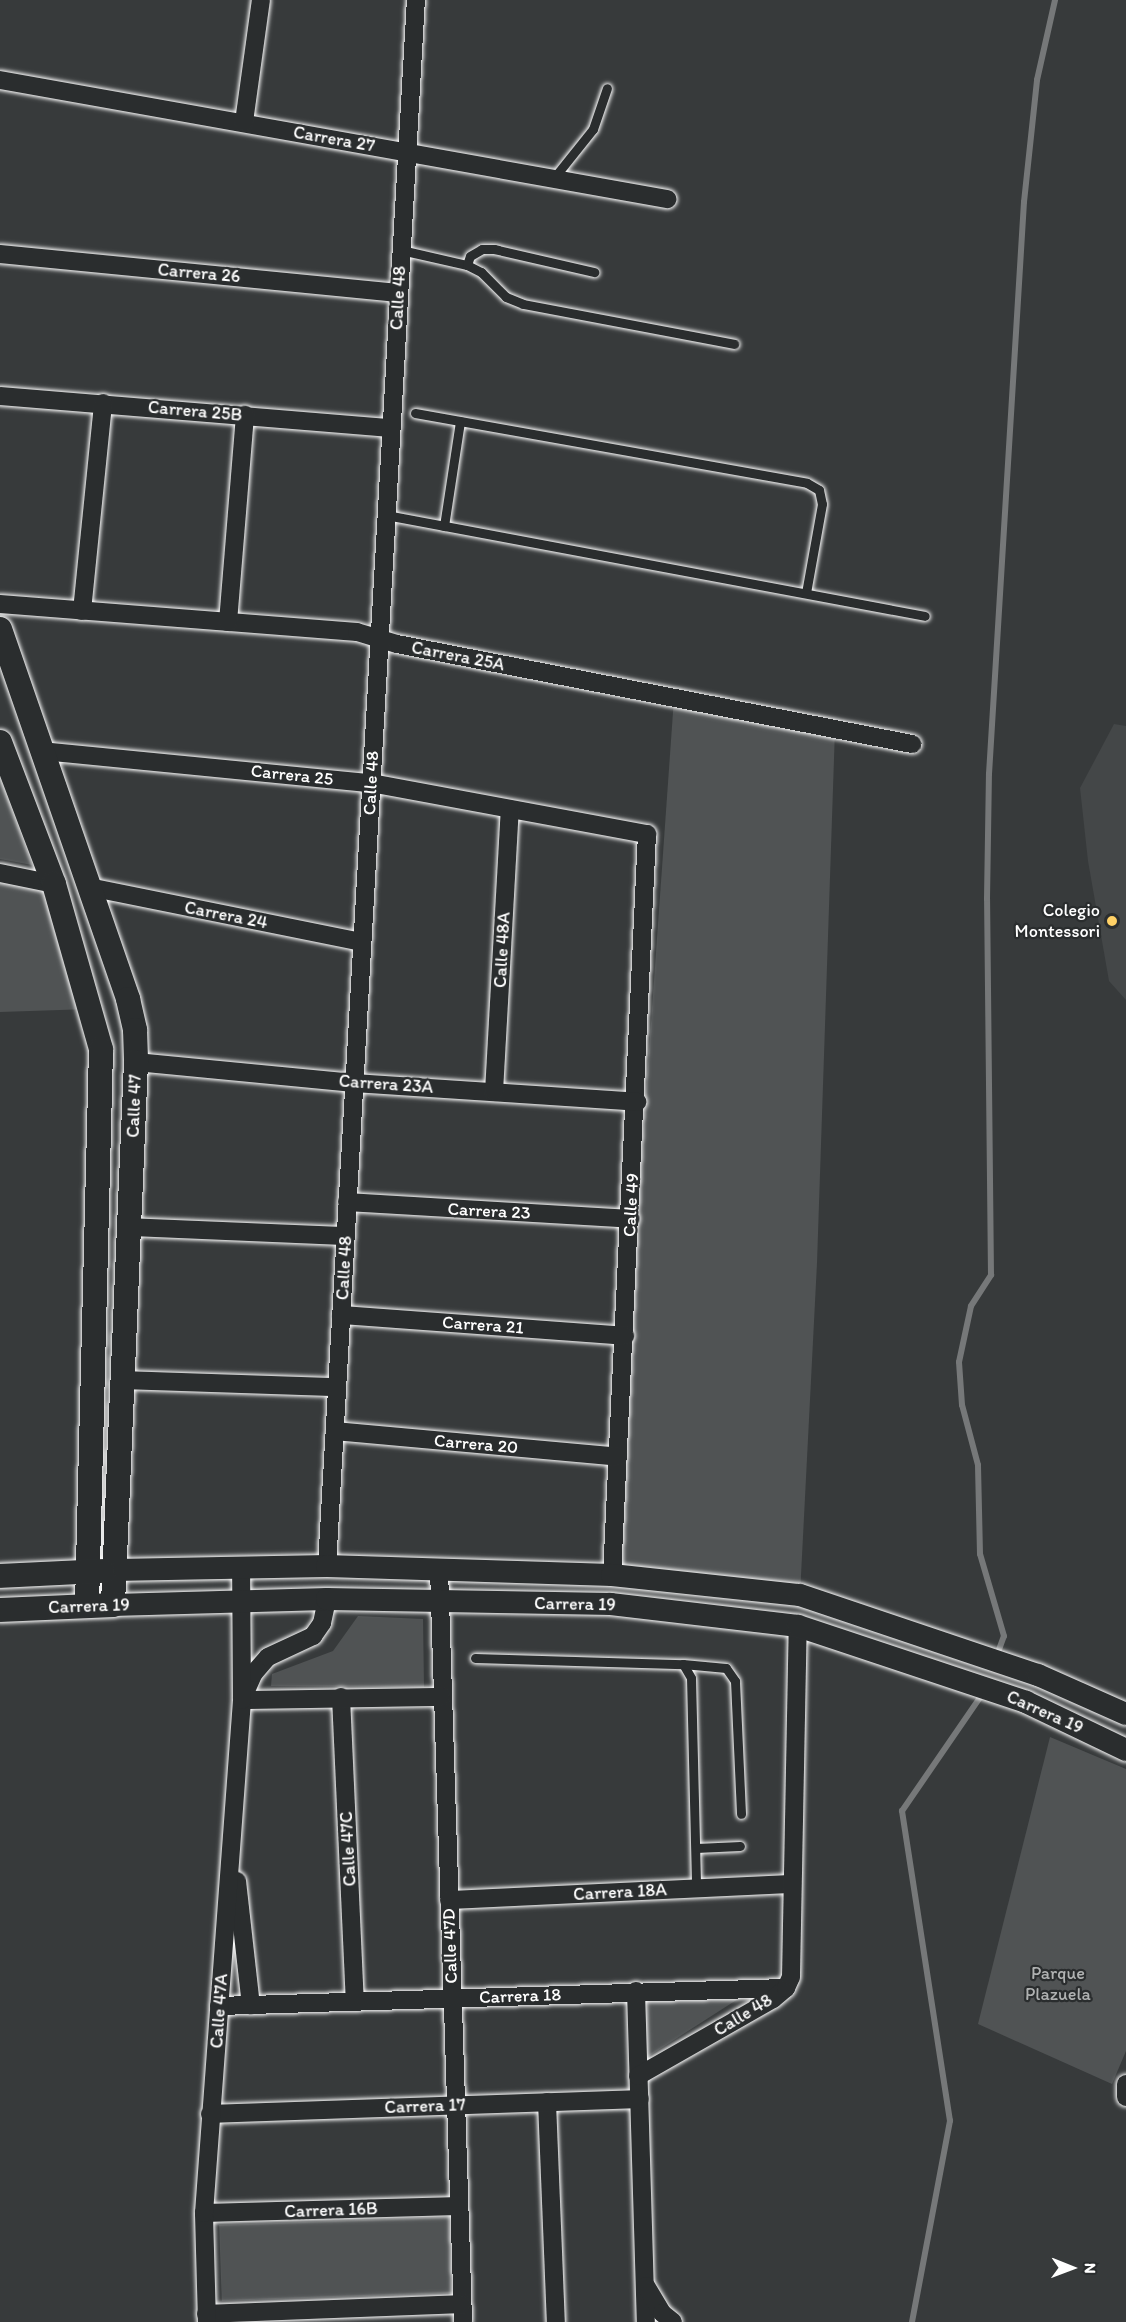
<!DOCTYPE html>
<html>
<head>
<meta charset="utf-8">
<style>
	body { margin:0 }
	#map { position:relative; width:1126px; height:2322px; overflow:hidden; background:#373a3b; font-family:Itim,sans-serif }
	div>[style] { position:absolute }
	.built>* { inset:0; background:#444748 }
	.green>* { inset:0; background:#505354; transform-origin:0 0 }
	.stream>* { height:6px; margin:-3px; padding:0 3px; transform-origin:3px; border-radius:3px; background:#767879 }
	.roads { filter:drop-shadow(0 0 2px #fff) drop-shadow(0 0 2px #fff) }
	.service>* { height:9px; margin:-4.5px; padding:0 4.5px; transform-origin:4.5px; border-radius:4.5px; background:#2a2d2e }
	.minor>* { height:18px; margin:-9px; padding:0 9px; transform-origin:9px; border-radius:9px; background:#2a2d2e }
	.tertiary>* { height:22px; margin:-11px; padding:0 11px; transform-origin:11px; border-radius:11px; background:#2a2d2e }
	.secondary>* { height:24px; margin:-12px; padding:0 12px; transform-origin:12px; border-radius:12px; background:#2a2d2e }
	.dots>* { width:16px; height:16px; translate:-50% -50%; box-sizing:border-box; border:3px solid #2a2d2e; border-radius:50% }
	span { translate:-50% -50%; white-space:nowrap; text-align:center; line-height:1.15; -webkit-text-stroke:4.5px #2a2d2e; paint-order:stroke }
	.street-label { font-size:18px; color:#fff }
	.poi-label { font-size:18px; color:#fff }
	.right { translate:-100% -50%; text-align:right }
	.park-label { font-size:18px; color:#b0b2b2 }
	.north { position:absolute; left:1042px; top:2238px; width:60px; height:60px; -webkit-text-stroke:4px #2a2d2e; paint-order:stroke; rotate:91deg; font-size:16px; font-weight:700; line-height:24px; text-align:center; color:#fff }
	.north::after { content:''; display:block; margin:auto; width:21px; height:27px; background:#fff; clip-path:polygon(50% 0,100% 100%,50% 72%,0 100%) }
</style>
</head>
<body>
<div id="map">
	<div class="built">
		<i style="clip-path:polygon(1114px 724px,1126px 726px,1126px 1000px,1109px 981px,1088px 861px,1080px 788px)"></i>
	</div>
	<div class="green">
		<i style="clip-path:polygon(674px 698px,835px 729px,817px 1263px,800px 1595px,612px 1575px)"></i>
		<i style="clip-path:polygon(0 778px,32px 865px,0 859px)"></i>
		<i style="clip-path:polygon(0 874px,54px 884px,90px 1009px,0 1012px)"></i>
		<i style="clip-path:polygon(358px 1616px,423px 1619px,424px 1687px,271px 1686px,272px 1674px,333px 1651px)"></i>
		<i style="clip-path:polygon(1050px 1737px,1126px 1769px,1126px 2051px,1112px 2084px,978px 2024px)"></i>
		<i style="clip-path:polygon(637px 1997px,738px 1999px,638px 2063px)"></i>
		<i style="left:449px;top:2217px;width:76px;height:230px;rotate:88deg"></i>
	</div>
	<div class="stream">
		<i style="left:997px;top:1655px;width:20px;rotate:-70deg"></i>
		<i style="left:1004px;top:1636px;width:85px;rotate:-106.3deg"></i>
		<i style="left:980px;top:1554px;width:89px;rotate:-91.3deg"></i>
		<i style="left:978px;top:1465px;width:62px;rotate:-104.9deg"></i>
		<i style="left:962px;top:1405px;width:43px;rotate:-94deg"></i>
		<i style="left:959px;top:1362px;width:57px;rotate:-77.9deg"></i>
		<i style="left:971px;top:1306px;width:37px;rotate:-57deg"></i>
		<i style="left:991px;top:1275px;width:376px;rotate:-90.6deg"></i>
		<i style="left:987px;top:899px;width:125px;rotate:-89.1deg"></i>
		<i style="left:989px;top:774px;width:573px;rotate:-86.5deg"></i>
		<i style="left:1024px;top:202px;width:123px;rotate:-83.9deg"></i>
		<i style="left:1037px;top:80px;width:82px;rotate:-77.3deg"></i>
		<i style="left:912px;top:2322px;width:205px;rotate:-79.3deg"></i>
		<i style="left:950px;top:2121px;width:314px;rotate:-98.8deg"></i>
		<i style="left:902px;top:1811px;width:143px;rotate:-55.5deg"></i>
	</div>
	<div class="roads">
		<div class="service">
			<i style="left:553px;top:179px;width:64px;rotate:-51.3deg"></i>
			<i style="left:593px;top:129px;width:43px;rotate:-71.1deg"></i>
			<i style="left:401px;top:250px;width:68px;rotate:12.8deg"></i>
			<i style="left:467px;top:265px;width:16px;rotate:27deg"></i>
			<i style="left:481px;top:272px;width:35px;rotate:45deg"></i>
			<i style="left:506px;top:297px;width:18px;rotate:22deg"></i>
			<i style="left:523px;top:304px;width:215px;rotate:10.7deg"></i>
			<i style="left:467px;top:265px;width:9px;rotate:-72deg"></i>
			<i style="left:470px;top:256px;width:14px;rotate:-30deg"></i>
			<i style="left:482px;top:249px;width:12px"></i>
			<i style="left:494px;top:249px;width:103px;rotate:13deg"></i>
			<i style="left:415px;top:413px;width:398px;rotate:10.1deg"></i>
			<i style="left:807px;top:483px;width:14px;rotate:30deg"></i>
			<i style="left:819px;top:490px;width:14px;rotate:78deg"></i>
			<i style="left:822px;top:504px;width:90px;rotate:100.2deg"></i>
			<i style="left:386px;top:515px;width:548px;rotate:10.61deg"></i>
			<i style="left:444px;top:526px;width:106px;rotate:-81.3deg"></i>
			<i style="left:475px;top:1658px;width:208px;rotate:1.7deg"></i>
			<i style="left:683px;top:1664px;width:16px;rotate:60deg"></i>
			<i style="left:691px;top:1678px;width:210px;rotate:88.6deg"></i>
			<i style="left:683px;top:1664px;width:43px;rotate:5.3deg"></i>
			<i style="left:726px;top:1668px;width:16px;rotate:55deg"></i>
			<i style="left:735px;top:1681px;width:133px;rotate:87.4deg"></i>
			<i style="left:696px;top:1848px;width:44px;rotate:-2.6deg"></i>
		</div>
		<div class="minor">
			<i style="left:0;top:80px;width:678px;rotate:10.12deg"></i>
			<i style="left:244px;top:122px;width:123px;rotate:-82.1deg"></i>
			<i style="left:0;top:254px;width:400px;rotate:5.6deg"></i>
			<i style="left:0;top:396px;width:392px;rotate:4.7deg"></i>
			<i style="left:0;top:604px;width:358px;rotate:4.5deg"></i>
			<i style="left:357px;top:632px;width:42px;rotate:16.7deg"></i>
			<i style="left:397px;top:644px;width:525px;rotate:10.99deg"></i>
			<i style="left:82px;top:611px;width:209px;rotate:-84.2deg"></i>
			<i style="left:228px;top:622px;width:208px;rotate:-85.3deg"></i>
			<i style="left:42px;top:751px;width:331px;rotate:5.6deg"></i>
			<i style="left:371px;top:783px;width:281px;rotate:10.5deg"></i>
			<i style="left:647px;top:834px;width:742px;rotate:92.7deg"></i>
			<i style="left:0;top:873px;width:55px;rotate:11.5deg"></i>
			<i style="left:89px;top:887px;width:278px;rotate:11.4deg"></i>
			<i style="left:136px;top:1062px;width:219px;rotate:5.5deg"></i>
			<i style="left:354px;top:1083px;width:284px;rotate:3.8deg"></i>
			<i style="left:494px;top:1092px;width:283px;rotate:-86.8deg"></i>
			<i style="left:347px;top:1202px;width:284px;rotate:3.4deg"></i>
			<i style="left:129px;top:1227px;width:217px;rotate:2.4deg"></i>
			<i style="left:341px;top:1315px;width:285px;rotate:4.2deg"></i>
			<i style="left:123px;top:1380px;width:214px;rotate:1.9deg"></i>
			<i style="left:335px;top:1431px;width:284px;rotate:5.2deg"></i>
			<i style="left:327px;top:1566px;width:1569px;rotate:-86.75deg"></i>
			<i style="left:439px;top:1569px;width:753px;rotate:88.17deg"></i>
			<i style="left:244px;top:1695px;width:24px;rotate:-66deg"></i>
			<i style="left:254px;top:1673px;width:21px;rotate:-49deg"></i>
			<i style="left:268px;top:1657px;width:50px;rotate:-25deg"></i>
			<i style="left:313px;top:1636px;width:16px;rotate:-55deg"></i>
			<i style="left:322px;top:1623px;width:25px;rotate:-78deg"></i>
			<i style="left:341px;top:1697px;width:304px;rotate:87.4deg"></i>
			<i style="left:242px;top:1700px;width:199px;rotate:-0.9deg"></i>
			<i style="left:237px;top:1881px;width:125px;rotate:83.6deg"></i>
			<i style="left:449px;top:1900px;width:343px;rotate:-2.7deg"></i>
			<i style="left:636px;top:1991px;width:331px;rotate:88.3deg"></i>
			<i style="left:219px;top:2006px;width:567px;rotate:-1.82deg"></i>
			<i style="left:638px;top:2076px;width:155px;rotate:-29.7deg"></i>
			<i style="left:773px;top:1999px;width:17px;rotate:-40deg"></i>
			<i style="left:786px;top:1988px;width:12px;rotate:-66deg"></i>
			<i style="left:791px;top:1977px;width:351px;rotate:-88.9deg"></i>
			<i style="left:1126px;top:2084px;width:13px;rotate:90deg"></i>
			<i style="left:547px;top:2102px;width:220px;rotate:87.7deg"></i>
			<i style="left:210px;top:2114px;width:430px;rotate:-2deg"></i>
			<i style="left:204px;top:2213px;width:255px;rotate:-1.6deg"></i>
			<i style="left:646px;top:2286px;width:31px;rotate:59deg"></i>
			<i style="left:662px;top:2313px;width:14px;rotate:39deg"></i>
			<i style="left:206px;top:2314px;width:256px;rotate:-2.2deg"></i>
			<i style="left:207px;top:2322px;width:109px;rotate:-91.6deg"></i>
			<i style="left:204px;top:2213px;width:514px;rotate:-85.76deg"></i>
			<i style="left:242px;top:1700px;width:132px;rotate:-90.4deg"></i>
		</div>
		<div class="tertiary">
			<i style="left:115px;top:1570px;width:212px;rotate:-1.1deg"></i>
			<i style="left:327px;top:1566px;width:285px;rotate:1.8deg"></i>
			<i style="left:612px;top:1575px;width:189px;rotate:6.1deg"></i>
			<i style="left:800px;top:1595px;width:251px;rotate:18.6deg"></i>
			<i style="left:1038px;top:1675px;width:96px;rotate:23.9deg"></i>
			<i style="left:113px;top:1605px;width:214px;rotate:-1.6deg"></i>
			<i style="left:327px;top:1599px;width:284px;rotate:1deg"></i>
			<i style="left:611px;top:1604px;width:188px;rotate:6.7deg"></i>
			<i style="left:798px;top:1626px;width:240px;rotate:18.4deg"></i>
			<i style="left:1026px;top:1702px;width:111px;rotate:25.6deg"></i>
		</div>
		<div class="secondary">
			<i style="left:0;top:629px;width:392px;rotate:70.9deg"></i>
			<i style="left:128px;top:999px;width:32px;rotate:77deg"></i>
			<i style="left:135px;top:1030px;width:32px;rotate:88deg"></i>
			<i style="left:136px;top:1062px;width:543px;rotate:92.43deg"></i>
			<i style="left:113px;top:1605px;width:113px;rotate:177.5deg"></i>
			<i style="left:0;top:742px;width:152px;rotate:69.2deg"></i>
			<i style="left:54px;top:884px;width:172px;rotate:74.1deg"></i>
			<i style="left:101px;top:1049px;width:557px;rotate:91.44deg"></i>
			<i style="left:0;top:1576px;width:103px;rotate:-2.8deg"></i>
		</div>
	</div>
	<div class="dots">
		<i style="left:1112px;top:921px;background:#ffd166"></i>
	</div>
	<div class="street-label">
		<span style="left:334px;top:139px;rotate:10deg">Carrera 27</span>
		<span style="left:199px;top:273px;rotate:5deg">Carrera 26</span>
		<span style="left:398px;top:298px;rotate:-87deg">Calle 48</span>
		<span style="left:195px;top:411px;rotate:5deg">Carrera 25B</span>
		<span style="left:458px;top:656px;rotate:11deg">Carrera 25A</span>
		<span style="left:292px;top:775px;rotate:6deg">Carrera 25</span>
		<span style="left:371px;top:783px;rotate:-87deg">Calle 48</span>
		<span style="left:226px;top:915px;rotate:11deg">Carrera 24</span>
		<span style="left:502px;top:950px;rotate:-87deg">Calle 48A</span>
		<span style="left:386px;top:1084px;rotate:4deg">Carrera 23A</span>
		<span style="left:134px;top:1106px;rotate:-88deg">Calle 47</span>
		<span style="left:631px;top:1205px;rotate:-87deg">Calle 49</span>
		<span style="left:489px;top:1211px;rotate:3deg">Carrera 23</span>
		<span style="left:344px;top:1268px;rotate:-87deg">Calle 48</span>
		<span style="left:483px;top:1325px;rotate:4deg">Carrera 21</span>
		<span style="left:476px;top:1444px;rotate:5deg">Carrera 20</span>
		<span style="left:575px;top:1604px;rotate:1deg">Carrera 19</span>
		<span style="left:89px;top:1606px;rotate:-2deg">Carrera 19</span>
		<span style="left:1045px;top:1712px;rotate:24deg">Carrera 19</span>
		<span style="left:348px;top:1849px;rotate:-93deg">Calle 47C</span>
		<span style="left:620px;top:1892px;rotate:-3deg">Carrera 18A</span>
		<span style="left:450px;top:1946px;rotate:-92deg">Calle 47D</span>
		<span style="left:520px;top:1996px;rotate:-2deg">Carrera 18</span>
		<span style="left:219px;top:2011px;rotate:-86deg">Calle 47A</span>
		<span style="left:743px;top:2015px;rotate:-31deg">Calle 48</span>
		<span style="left:425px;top:2106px;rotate:-2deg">Carrera 17</span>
		<span style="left:331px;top:2210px;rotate:-2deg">Carrera 16B</span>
	</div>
	<div class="poi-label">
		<span class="right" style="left:1100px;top:921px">Colegio<br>Montessori</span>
	</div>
	<div class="park-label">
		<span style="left:1058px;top:1984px">Parque<br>Plazuela</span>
	</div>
	<div class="north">N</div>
</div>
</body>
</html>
